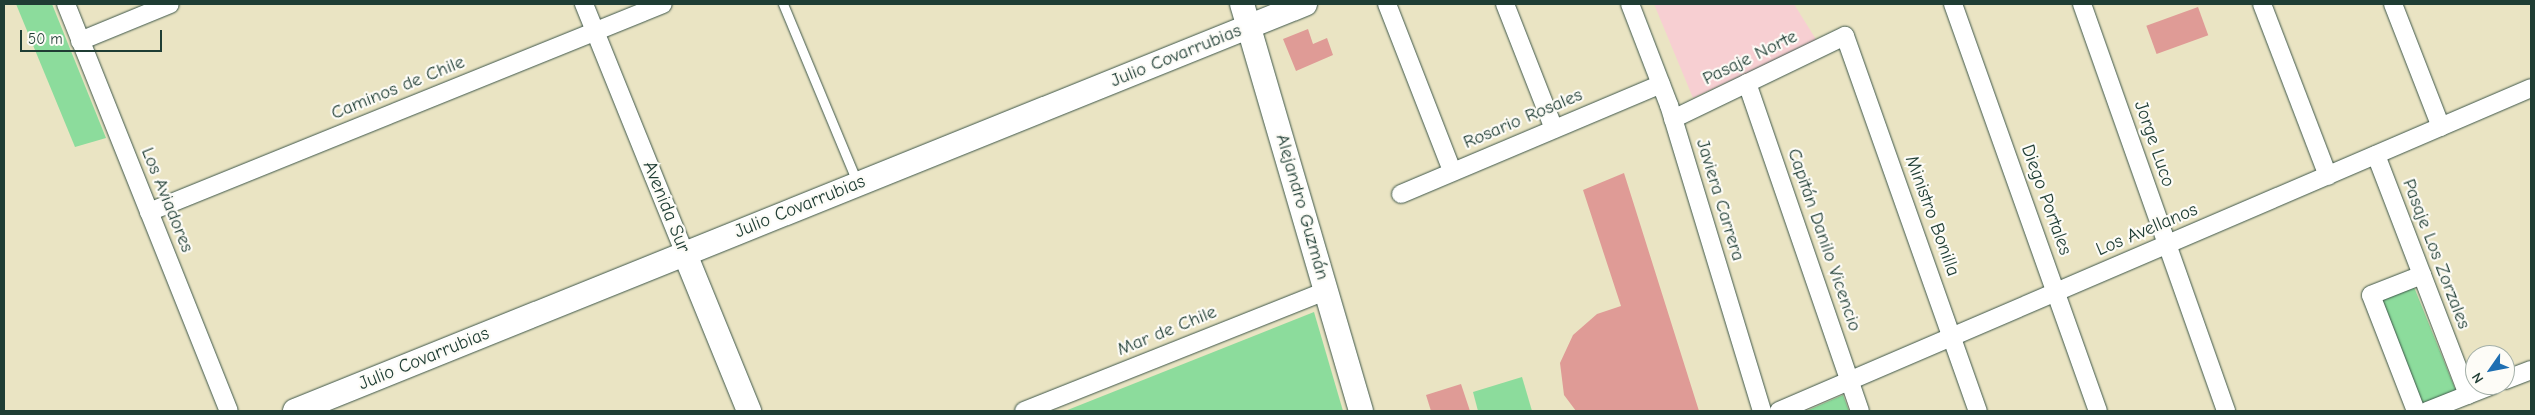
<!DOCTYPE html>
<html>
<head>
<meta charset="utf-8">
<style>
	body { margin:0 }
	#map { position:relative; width:2535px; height:415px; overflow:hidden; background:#eae4c3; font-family:"Comic Neue",sans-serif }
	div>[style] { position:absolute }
	.built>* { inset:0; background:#f7cfd2 }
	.green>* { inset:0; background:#8cdc9c; transform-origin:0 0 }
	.building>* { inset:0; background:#df9b96; transform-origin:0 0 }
	.roads { filter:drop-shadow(0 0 1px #3d5649) drop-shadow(0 0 1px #3d5649) }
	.lane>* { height:9px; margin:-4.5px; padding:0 4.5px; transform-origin:4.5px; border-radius:4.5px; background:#fff }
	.street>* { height:18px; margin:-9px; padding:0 9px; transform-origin:9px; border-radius:9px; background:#fff }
	.secondary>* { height:24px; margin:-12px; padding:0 12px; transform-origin:12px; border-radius:12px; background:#fff }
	span { translate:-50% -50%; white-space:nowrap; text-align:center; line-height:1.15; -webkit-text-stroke:4.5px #fdfcf7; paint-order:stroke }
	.street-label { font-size:19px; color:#1f3d34 }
	.frame { position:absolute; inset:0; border:5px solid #1f3d34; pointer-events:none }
	.north { position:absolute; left:2465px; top:345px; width:50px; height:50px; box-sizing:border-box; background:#fdfcf7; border:1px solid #a4b0a9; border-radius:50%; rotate:237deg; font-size:14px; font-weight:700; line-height:20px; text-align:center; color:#1f3d34 }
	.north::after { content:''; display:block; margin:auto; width:18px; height:22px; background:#1f6fb2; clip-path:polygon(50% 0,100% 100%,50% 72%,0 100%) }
	.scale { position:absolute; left:20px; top:30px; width:142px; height:22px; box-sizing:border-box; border:2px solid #1f3d34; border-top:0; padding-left:6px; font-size:15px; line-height:18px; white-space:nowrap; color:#1f3d34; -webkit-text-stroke:4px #fdfcf7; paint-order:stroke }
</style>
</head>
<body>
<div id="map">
	<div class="built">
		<i style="clip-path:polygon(1654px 4px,1794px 4px,1817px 41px,1693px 98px)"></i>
	</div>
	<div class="green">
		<i style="clip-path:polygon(16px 4px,52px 4px,106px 138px,75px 147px)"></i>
		<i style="left:2414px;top:287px;width:113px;height:38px;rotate:68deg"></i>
		<i style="clip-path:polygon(1314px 312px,1343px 411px,1065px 411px)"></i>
		<i style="clip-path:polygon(1522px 377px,1532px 411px,1478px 411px,1473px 392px)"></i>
		<i style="clip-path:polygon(1843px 395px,1849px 411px,1806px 411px)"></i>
	</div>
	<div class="building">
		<i style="left:2198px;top:7px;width:30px;height:55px;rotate:70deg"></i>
		<i style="clip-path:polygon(1308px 29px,1313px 44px,1327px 38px,1333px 55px,1296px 71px,1283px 39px)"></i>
		<i style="clip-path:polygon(1624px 173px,1699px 411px,1576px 411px,1564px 395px,1560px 363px,1573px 335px,1597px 314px,1621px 306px,1583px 190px)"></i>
		<i style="clip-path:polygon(1461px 384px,1470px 411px,1431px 411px,1426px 395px)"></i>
	</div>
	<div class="roads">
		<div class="lane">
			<i style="left:783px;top:4px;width:195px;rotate:67.4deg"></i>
		</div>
		<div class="street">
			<i style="left:66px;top:4px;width:438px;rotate:68.2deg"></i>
			<i style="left:584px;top:4px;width:270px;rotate:68deg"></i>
			<i style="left:1387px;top:4px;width:179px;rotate:68.7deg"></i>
			<i style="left:1505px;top:4px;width:134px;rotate:68.6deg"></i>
			<i style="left:1630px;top:4px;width:108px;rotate:68.9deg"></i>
			<i style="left:1669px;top:105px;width:320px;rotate:73.1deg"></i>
			<i style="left:1953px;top:4px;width:432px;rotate:70.4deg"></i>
			<i style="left:2082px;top:4px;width:432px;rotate:70.5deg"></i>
			<i style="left:2262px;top:4px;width:184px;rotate:69deg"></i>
			<i style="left:2393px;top:4px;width:132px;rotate:68.7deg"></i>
			<i style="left:80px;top:41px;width:97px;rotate:-22.3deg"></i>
			<i style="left:1747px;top:83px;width:347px;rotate:71deg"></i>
			<i style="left:1673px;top:119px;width:191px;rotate:-25.8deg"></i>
			<i style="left:1845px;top:36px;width:398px;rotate:70.5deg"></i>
			<i style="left:2376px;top:155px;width:257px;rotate:69deg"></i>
			<i style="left:1401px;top:194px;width:282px;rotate:-22.9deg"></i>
			<i style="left:149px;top:212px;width:554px;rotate:-22.03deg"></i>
			<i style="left:2505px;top:380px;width:28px;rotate:-21deg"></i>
			<i style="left:1024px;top:411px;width:325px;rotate:-21.7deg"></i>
			<i style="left:1779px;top:411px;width:818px;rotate:-23.24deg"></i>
			<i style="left:2416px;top:411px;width:124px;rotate:-111.2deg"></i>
			<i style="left:2371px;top:295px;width:55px;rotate:-21.4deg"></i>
			<i style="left:2427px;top:411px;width:71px;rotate:-21.5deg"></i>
		</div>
		<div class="secondary">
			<i style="left:1242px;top:4px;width:424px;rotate:73.7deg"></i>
			<i style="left:685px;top:254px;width:170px;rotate:67.8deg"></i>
			<i style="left:295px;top:411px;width:1089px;rotate:-21.95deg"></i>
		</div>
	</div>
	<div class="street-label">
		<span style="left:1176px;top:56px;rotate:-22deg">Julio Covarrubias</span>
		<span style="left:1750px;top:58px;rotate:-26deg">Pasaje Norte</span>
		<span style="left:398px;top:88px;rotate:-22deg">Caminos de Chile</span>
		<span style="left:1523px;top:119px;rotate:-23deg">Rosario Rosales</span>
		<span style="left:2154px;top:144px;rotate:71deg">Jorge Luco</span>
		<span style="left:167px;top:200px;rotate:68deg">Los Aviadores</span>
		<span style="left:1720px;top:200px;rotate:73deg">Javiera Carrera</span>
		<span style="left:2046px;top:200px;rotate:70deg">Diego Portales</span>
		<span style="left:666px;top:207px;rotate:68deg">Avenida Sur</span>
		<span style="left:800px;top:207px;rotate:-22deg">Julio Covarrubias</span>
		<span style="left:1302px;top:207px;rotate:74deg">Alejandro Guzmán</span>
		<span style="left:1932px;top:216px;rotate:70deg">Ministro Bonilla</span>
		<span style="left:2147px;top:230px;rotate:-23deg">Los Avellanos</span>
		<span style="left:1824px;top:240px;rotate:71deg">Capitán Danilo Vicencio</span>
		<span style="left:2436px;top:254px;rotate:69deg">Pasaje Los Zorzales</span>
		<span style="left:1167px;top:331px;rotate:-22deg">Mar de Chile</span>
		<span style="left:424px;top:359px;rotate:-22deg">Julio Covarrubias</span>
	</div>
	<div class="frame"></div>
	<div class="north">N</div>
	<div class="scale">50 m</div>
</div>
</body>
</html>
